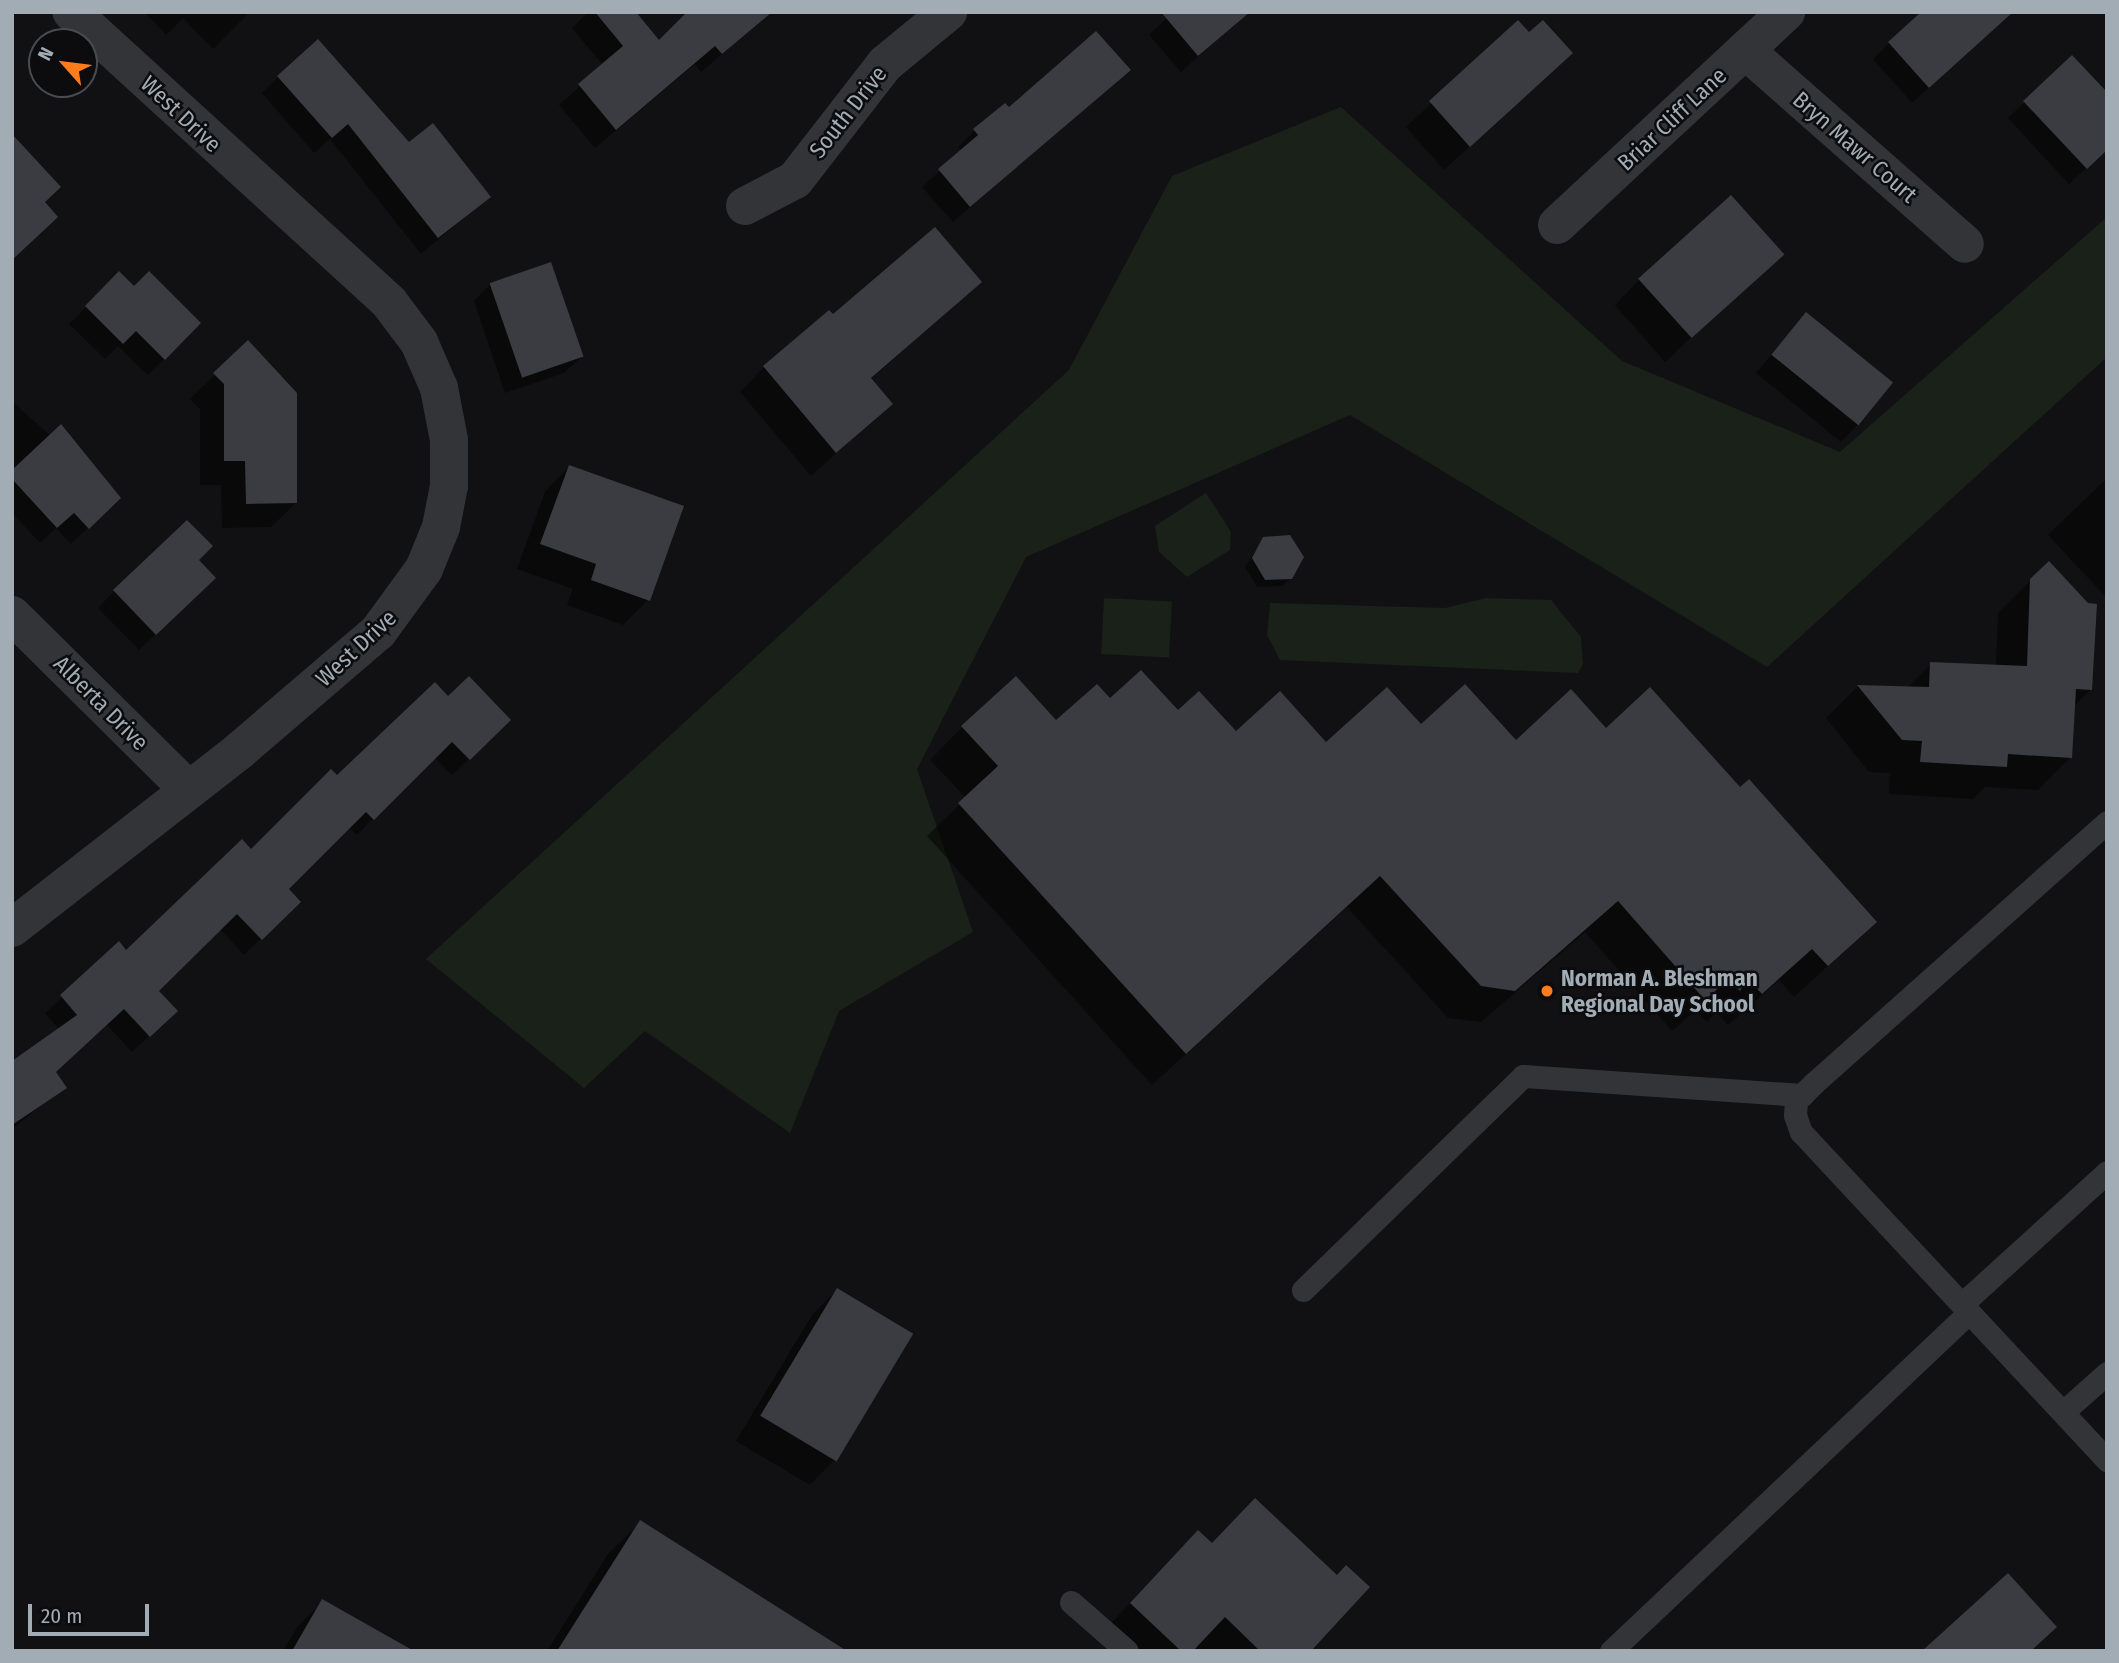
<!DOCTYPE html>
<html>
<head>
<meta charset="utf-8">
<style>
	body { margin:0 }
	#map { position:relative; width:2119px; height:1663px; overflow:hidden; background:#111113; font-family:"Fira Sans Condensed",sans-serif }
	div>[style] { position:absolute }
	.green>* { inset:0; background:#192119; transform-origin:0 0 }
	.shadow>* { inset:0; background:#0007 }
	.building>* { inset:0; background:#3a3c41; transform-origin:0 0 }
	.service>* { height:23px; margin:-11.5px; padding:0 11.5px; transform-origin:11.5px; border-radius:11.5px; background:#323438 }
	.minor>* { height:38px; margin:-19px; padding:0 19px; transform-origin:19px; border-radius:19px; background:#323438 }
	.dots>* { width:19px; height:19px; translate:-50% -50%; box-sizing:border-box; border:4px solid #0c0c0e; border-radius:50% }
	span { translate:-50% -50%; white-space:nowrap; text-align:center; line-height:1.15; -webkit-text-stroke:5px #0c0c0e; paint-order:stroke }
	.street-label { font-size:23px; color:#a1acb5 }
	.poi-label { font-size:23px; color:#a1acb5; font-weight:700 }
	.left { translate:0 -50%; text-align:left }
	.frame { position:absolute; inset:0; border:14px solid #a1acb5; pointer-events:none }
	.north { position:absolute; left:28px; top:28px; width:70px; height:70px; box-sizing:border-box; background:#0c0c0e; border:2px solid #484c51; border-radius:50%; rotate:298deg; font-size:19px; font-weight:700; line-height:28px; text-align:center; color:#a1acb5 }
	.north::after { content:''; display:block; margin:auto; width:24px; height:32px; background:#ff7c1d; clip-path:polygon(50% 0,100% 100%,50% 72%,0 100%) }
	.scale { position:absolute; left:28px; top:1604px; width:121px; height:32px; box-sizing:border-box; border:4px solid #a1acb5; border-top:0; padding-left:9px; font-size:21px; line-height:24px; white-space:nowrap; color:#a1acb5; -webkit-text-stroke:5px #0c0c0e; paint-order:stroke }
</style>
</head>
<body>
<div id="map">
	<div class="green">
		<i style="clip-path:polygon(1341px 107px,1622px 361px,1840px 452px,2107px 217px,2107px 357px,1767px 667px,1350px 415px,1026px 557px,917px 769px,973px 932px,839px 1011px,790px 1133px,645px 1031px,584px 1088px,426px 959px,1069px 370px,1172px 176px)"></i>
		<i style="clip-path:polygon(1206px 493px,1231px 532px,1230px 550px,1187px 577px,1159px 552px,1155px 526px)"></i>
		<i style="left:1104px;top:598px;width:68px;height:56px;rotate:3deg"></i>
		<i style="clip-path:polygon(1486px 598px,1551px 600px,1581px 637px,1583px 664px,1578px 673px,1280px 660px,1267px 635px,1270px 603px,1445px 608px)"></i>
	</div>
	<div class="shadow">
		<i style="clip-path:polygon(144px 12px,250px 12px,213px 49px,183px 18px,166px 35px)"></i>
		<i style="clip-path:polygon(588px 12px,634px 12px,659px 42px,771px 12px,701px 72px,695px 64px,595px 148px,559px 105px,603px 65px,572px 28px)"></i>
		<i style="clip-path:polygon(1173px 12px,1248px 12px,1181px 72px,1149px 35px)"></i>
		<i style="clip-path:polygon(1518px 23px,1529px 35px,1545px 78px,1444px 170px,1406px 127px)"></i>
		<i style="clip-path:polygon(1982px 39px,1912px 103px,1873px 59px,1889px 43px)"></i>
		<i style="clip-path:polygon(1129px 70px,953px 222px,922px 187px,962px 151px,958px 147px,974px 131px,1005px 105px,1008px 109px)"></i>
		<i style="clip-path:polygon(278px 77px,408px 145px,489px 197px,421px 254px,330px 139px,314px 153px,262px 93px)"></i>
		<i style="clip-path:polygon(2025px 102px,2107px 149px,2069px 184px,2008px 118px)"></i>
		<i style="clip-path:polygon(1782px 254px,1665px 362px,1615px 305px,1639px 280px)"></i>
		<i style="clip-path:polygon(119px 274px,134px 288px,199px 323px,148px 375px,118px 346px,105px 359px,69px 324px)"></i>
		<i style="clip-path:polygon(980px 282px,870px 380px,891px 404px,811px 476px,740px 392px,764px 367px,833px 317px)"></i>
		<i style="clip-path:polygon(491px 284px,581px 357px,564px 373px,505px 393px,474px 301px)"></i>
		<i style="clip-path:polygon(1806px 314px,1857px 425px,1841px 442px,1756px 373px)"></i>
		<i style="clip-path:polygon(248px 343px,296px 503px,271px 527px,222px 528px,221px 485px,200px 485px,200px 409px,190px 399px)"></i>
		<i style="clip-path:polygon(12px 401px,119px 498px,71px 544px,56px 528px,40px 543px,12px 513px)"></i>
		<i style="clip-path:polygon(569px 467px,682px 507px,648px 600px,623px 625px,567px 605px,573px 589px,517px 569px,545px 492px)"></i>
		<i style="clip-path:polygon(2107px 478px,2107px 598px,2048px 535px)"></i>
		<i style="clip-path:polygon(1264px 539px,1291px 578px,1282px 586px,1257px 587px,1245px 567px)"></i>
		<i style="clip-path:polygon(197px 560px,197px 594px,139px 650px,98px 608px,114px 591px)"></i>
		<i style="clip-path:polygon(2031px 580px,2091px 689px,2073px 707px,2070px 758px,2038px 790px,1985px 787px,1973px 799px,1889px 794px,1890px 773px,1869px 772px,1826px 718px,1858px 686px,1907px 688px,1931px 664px,1996px 666px,1998px 613px)"></i>
		<i style="clip-path:polygon(435px 685px,492px 736px,452px 775px,434px 757px,357px 835px,348px 827px,287px 889px,282px 918px,244px 955px,220px 929px,157px 991px,159px 1027px,132px 1052px,106px 1024px,54px 1072px,64px 1087px,12px 1129px,12px 1063px,60px 1030px,45px 1013px,119px 944px,126px 952px,251px 852px,337px 778px)"></i>
		<i style="clip-path:polygon(1109px 700px,1178px 712px,1236px 733px,1326px 745px,1421px 726px,1516px 742px,1606px 730px,1740px 789px,1875px 922px,1794px 997px,1779px 980px,1728px 1025px,1716px 1012px,1707px 1022px,1696px 1010px,1672px 1031px,1585px 932px,1481px 1022px,1448px 1018px,1347px 907px,1152px 1085px,927px 836px,966px 798px,930px 760px,962px 727px,1056px 723px)"></i>
		<i style="clip-path:polygon(837px 1290px,835px 1460px,810px 1485px,736px 1441px,812px 1315px)"></i>
		<i style="clip-path:polygon(641px 1522px,843px 1651px,547px 1651px,608px 1554px)"></i>
		<i style="clip-path:polygon(1166px 1565px,1308px 1651px,1114px 1651px,1099px 1636px)"></i>
		<i style="clip-path:polygon(323px 1601px,410px 1651px,283px 1651px,298px 1626px)"></i>
	</div>
	<div class="building">
		<i style="clip-path:polygon(595px 12px,636px 12px,659px 40px,687px 12px,772px 12px,722px 54px,715px 46px,616px 130px,578px 84px,623px 46px)"></i>
		<i style="clip-path:polygon(1161px 12px,1250px 12px,1198px 56px)"></i>
		<i style="clip-path:polygon(1921px 12px,2013px 12px,1929px 88px,1888px 42px)"></i>
		<i style="clip-path:polygon(1518px 20px,1529px 32px,1543px 20px,1573px 53px,1470px 147px,1429px 101px)"></i>
		<i style="clip-path:polygon(1096px 31px,1131px 70px,970px 207px,938px 169px,978px 135px,973px 129px,1005px 103px,1009px 107px)"></i>
		<i style="clip-path:polygon(318px 39px,409px 142px,433px 123px,491px 197px,438px 238px,348px 124px,332px 138px,277px 76px)"></i>
		<i style="clip-path:polygon(2072px 55px,2107px 92px,2107px 150px,2087px 169px,2023px 101px)"></i>
		<i style="clip-path:polygon(12px 134px,61px 187px,45px 202px,58px 217px,12px 260px)"></i>
		<i style="left:1731px;top:195px;width:80px;height:125px;rotate:48deg"></i>
		<i style="clip-path:polygon(935px 227px,982px 282px,871px 378px,893px 404px,836px 453px,763px 366px,829px 310px,833px 314px)"></i>
		<i style="left:551px;top:262px;width:100px;height:65px;rotate:71deg"></i>
		<i style="clip-path:polygon(119px 271px,134px 286px,149px 271px,201px 323px,165px 360px,136px 331px,123px 344px,85px 306px)"></i>
		<i style="left:1806px;top:312px;width:112px;height:55px;rotate:39deg"></i>
		<i style="clip-path:polygon(248px 340px,297px 393px,297px 503px,246px 504px,245px 461px,224px 461px,224px 384px,213px 373px)"></i>
		<i style="clip-path:polygon(61px 424px,121px 498px,89px 529px,74px 513px,57px 528px,12px 479px,12px 470px)"></i>
		<i style="clip-path:polygon(569px 465px,684px 506px,650px 601px,591px 580px,596px 564px,540px 544px)"></i>
		<i style="clip-path:polygon(187px 520px,213px 546px,199px 560px,216px 578px,156px 635px,113px 590px)"></i>
		<i style="clip-path:polygon(1290px 535px,1304px 557px,1292px 579px,1265px 580px,1252px 558px,1263px 537px)"></i>
		<i style="clip-path:polygon(2049px 561px,2088px 603px,2097px 604px,2092px 690px,2076px 689px,2072px 758px,2008px 754px,2007px 767px,1920px 762px,1922px 741px,1902px 740px,1857px 685px,1929px 687px,1930px 662px,2027px 666px,2030px 579px)"></i>
		<i style="clip-path:polygon(1141px 670px,1178px 710px,1199px 691px,1236px 731px,1280px 691px,1326px 742px,1387px 687px,1421px 724px,1465px 684px,1516px 740px,1571px 689px,1606px 728px,1650px 687px,1740px 787px,1749px 779px,1877px 922px,1828px 966px,1812px 949px,1762px 994px,1747px 978px,1740px 991px,1729px 979px,1705px 1000px,1618px 901px,1515px 991px,1481px 986px,1380px 876px,1186px 1054px,958px 803px,998px 766px,961px 726px,1016px 676px,1056px 720px,1097px 684px,1110px 698px)"></i>
		<i style="clip-path:polygon(469px 676px,511px 720px,470px 760px,452px 742px,374px 820px,366px 812px,289px 889px,301px 902px,262px 940px,237px 914px,159px 991px,178px 1011px,150px 1037px,124px 1009px,56px 1072px,67px 1088px,12px 1125px,12px 1061px,77px 1015px,60px 995px,119px 941px,126px 950px,242px 839px,251px 849px,331px 769px,337px 775px,435px 682px,448px 696px)"></i>
		<i style="left:837px;top:1288px;width:89px;height:149px;rotate:31deg"></i>
		<i style="clip-path:polygon(1255px 1498px,1337px 1575px,1346px 1565px,1370px 1587px,1311px 1651px,1260px 1651px,1225px 1617px,1193px 1651px,1181px 1651px,1130px 1603px,1198px 1530px,1212px 1543px)"></i>
		<i style="clip-path:polygon(640px 1520px,847px 1651px,557px 1651px)"></i>
		<i style="clip-path:polygon(2008px 1573px,2057px 1627px,2031px 1651px,1922px 1651px)"></i>
		<i style="clip-path:polygon(322px 1599px,414px 1651px,292px 1651px)"></i>
	</div>
	<div class="service">
		<i style="left:2107px;top:822px;width:392px;rotate:138.3deg"></i>
		<i style="left:1814px;top:1083px;width:25px;rotate:135deg"></i>
		<i style="left:1796px;top:1101px;width:14px;rotate:94deg"></i>
		<i style="left:1795px;top:1115px;width:18px;rotate:71deg"></i>
		<i style="left:1801px;top:1132px;width:449px;rotate:47deg"></i>
		<i style="left:1303px;top:1290px;width:307px;rotate:-44.2deg"></i>
		<i style="left:1523px;top:1076px;width:280px;rotate:3.9deg"></i>
		<i style="left:1962px;top:1304px;width:196px;rotate:-42.3deg"></i>
		<i style="left:2063px;top:1412px;width:59px;rotate:-41.6deg"></i>
		<i style="left:1071px;top:1602px;width:74px;rotate:41.2deg"></i>
		<i style="left:1611px;top:1651px;width:493px;rotate:-43.4deg"></i>
	</div>
	<div class="minor">
		<i style="left:1745px;top:50px;width:293px;rotate:41.4deg"></i>
		<i style="left:745px;top:206px;width:56px;rotate:-27.5deg"></i>
		<i style="left:795px;top:180px;width:147px;rotate:-52.2deg"></i>
		<i style="left:885px;top:64px;width:82px;rotate:-39.5deg"></i>
		<i style="left:1557px;top:225px;width:313px;rotate:-42.9deg"></i>
		<i style="left:12px;top:615px;width:249px;rotate:44.7deg"></i>
		<i style="left:12px;top:928px;width:288px;rotate:-37.9deg"></i>
		<i style="left:239px;top:751px;width:183px;rotate:-40.6deg"></i>
		<i style="left:378px;top:632px;width:78px;rotate:-53.9deg"></i>
		<i style="left:424px;top:569px;width:45px;rotate:-68deg"></i>
		<i style="left:441px;top:527px;width:42px;rotate:-79deg"></i>
		<i style="left:449px;top:486px;width:46px;rotate:-90deg"></i>
		<i style="left:449px;top:440px;width:53px;rotate:-100.9deg"></i>
		<i style="left:439px;top:388px;width:50px;rotate:-113.5deg"></i>
		<i style="left:419px;top:342px;width:50px;rotate:-126.9deg"></i>
		<i style="left:389px;top:302px;width:430px;rotate:-137.6deg"></i>
	</div>
	<div class="dots">
		<i style="left:1547px;top:991px;background:#ff7c1d"></i>
	</div>
	<div class="street-label">
		<span style="left:848px;top:112px;rotate:-52deg">South Drive</span>
		<span style="left:181px;top:114px;rotate:43deg">West Drive</span>
		<span style="left:1672px;top:119px;rotate:-43deg">Briar Cliff Lane</span>
		<span style="left:1855px;top:147px;rotate:41deg">Bryn Mawr Court</span>
		<span style="left:356px;top:648px;rotate:-43deg">West Drive</span>
		<span style="left:101px;top:703px;rotate:45deg">Alberta Drive</span>
	</div>
	<div class="poi-label">
		<span class="left" style="left:1561px;top:991px">Norman A. Bleshman<br>Regional Day School</span>
	</div>
	<div class="frame"></div>
	<div class="north">N</div>
	<div class="scale">20 m</div>
</div>
</body>
</html>
